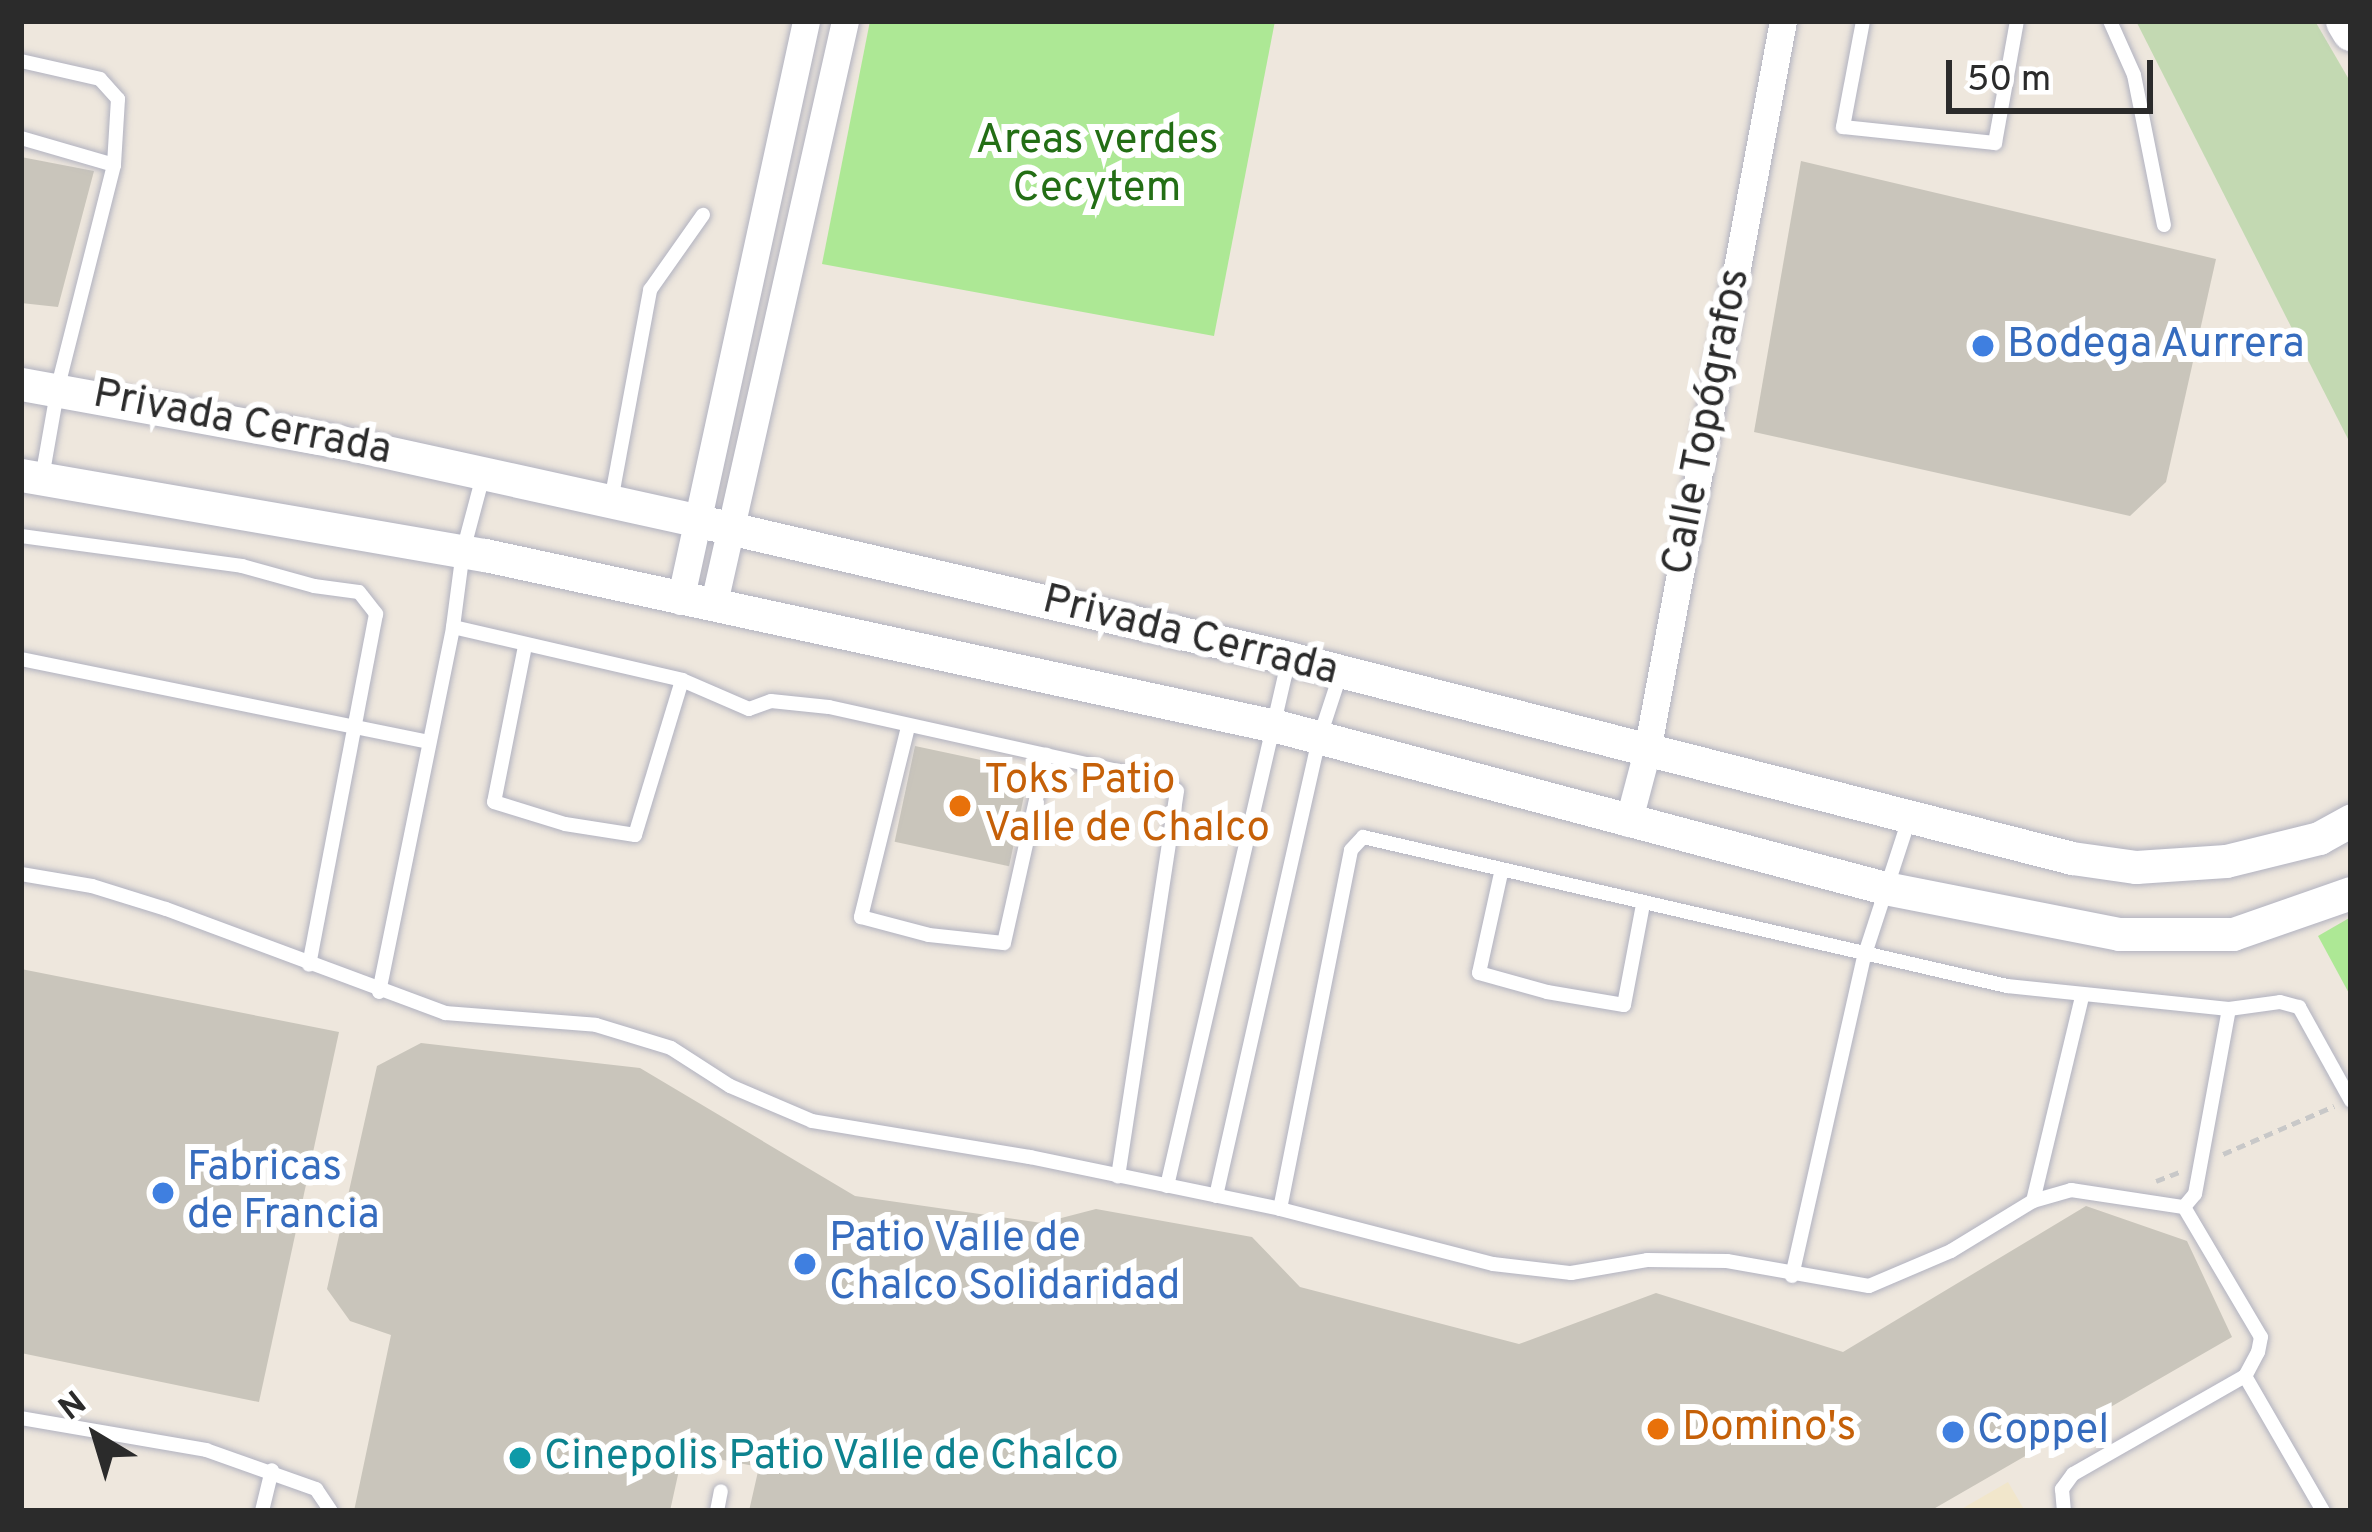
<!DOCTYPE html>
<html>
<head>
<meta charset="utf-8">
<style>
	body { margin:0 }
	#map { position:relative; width:2372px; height:1532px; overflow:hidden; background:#eee7dd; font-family:Overpass,sans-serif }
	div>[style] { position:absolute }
	.education>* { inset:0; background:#f1e6cb }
	.green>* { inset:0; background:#ade895 }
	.cemetery>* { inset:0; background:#c3d9b2 }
	.building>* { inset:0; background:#c9c5bb; transform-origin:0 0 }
	.path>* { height:4.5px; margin-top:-2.25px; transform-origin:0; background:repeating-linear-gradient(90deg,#c8c8c8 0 9px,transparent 0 15px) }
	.roads { filter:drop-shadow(0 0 3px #b1b2c0) drop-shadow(0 0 3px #b1b2c0) }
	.service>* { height:14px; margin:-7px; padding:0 7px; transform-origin:7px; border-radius:7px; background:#fff }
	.minor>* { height:27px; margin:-13.5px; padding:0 13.5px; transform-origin:13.5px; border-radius:13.5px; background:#fff }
	.tertiary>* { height:33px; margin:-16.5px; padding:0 16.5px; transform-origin:16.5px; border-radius:16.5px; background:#fff }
	.secondary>* { height:39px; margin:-19.5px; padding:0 19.5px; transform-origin:19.5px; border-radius:19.5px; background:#fff }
	.dots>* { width:33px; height:33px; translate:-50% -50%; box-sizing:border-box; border:6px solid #fff; border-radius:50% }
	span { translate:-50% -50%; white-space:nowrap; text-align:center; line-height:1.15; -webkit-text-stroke:12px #fff; paint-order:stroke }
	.park-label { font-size:42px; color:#236e15 }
	.shop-label { font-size:42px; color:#366cbe }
	.left { translate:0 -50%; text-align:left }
	.street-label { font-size:42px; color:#2b2b2b }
	.food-label { font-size:42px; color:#c56008 }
	.culture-label { font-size:42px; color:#0d838f }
	.frame { position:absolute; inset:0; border:24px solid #2b2b2b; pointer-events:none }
	.north { position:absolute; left:36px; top:1376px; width:120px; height:120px; -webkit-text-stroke:9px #fff; paint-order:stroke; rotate:322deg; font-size:33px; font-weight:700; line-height:48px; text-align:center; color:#2b2b2b }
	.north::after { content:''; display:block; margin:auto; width:42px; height:54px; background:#2b2b2b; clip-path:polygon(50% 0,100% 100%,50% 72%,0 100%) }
	.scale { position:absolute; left:1946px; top:60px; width:207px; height:54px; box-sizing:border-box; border:6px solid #2b2b2b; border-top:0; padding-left:15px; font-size:36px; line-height:42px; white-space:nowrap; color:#2b2b2b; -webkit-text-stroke:9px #fff; paint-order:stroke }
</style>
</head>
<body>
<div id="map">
	<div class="education">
		<i style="clip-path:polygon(2008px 1482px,2025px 1511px,1958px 1511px)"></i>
	</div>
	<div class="green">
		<i style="clip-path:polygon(870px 21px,1275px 21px,1214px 336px,822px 264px)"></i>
		<i style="clip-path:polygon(2351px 917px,2351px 997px,2318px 936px)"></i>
	</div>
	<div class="cemetery">
		<i style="clip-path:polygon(2136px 21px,2315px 21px,2351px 83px,2348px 439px)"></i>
	</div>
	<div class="building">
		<i style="clip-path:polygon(21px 157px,94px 171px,58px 307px,21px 303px)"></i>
		<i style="clip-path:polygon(1801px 161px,2216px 259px,2166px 482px,2130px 516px,1754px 432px)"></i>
		<i style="left:915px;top:746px;width:117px;height:98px;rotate:12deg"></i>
		<i style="clip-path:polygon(21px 969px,339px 1032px,259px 1402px,21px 1353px)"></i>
		<i style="clip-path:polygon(421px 1043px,640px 1068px,855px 1196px,1042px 1223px,1096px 1209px,1252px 1237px,1300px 1287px,1519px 1344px,1656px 1293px,1843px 1352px,2086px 1206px,2187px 1241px,2232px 1337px,1930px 1511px,749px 1511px,759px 1467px,683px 1452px,670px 1511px,354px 1511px,391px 1335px,350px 1321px,327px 1289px,377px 1066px)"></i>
	</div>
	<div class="path">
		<i style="left:2223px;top:1154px;width:121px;rotate:-23.4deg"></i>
		<i style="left:2156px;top:1181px;width:25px;rotate:-21deg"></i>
	</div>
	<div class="roads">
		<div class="service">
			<i style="left:1863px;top:21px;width:108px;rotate:100.7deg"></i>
			<i style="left:1843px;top:127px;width:153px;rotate:6deg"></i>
			<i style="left:1995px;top:143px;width:124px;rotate:-79.8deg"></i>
			<i style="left:2110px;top:21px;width:59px;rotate:66deg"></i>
			<i style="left:2134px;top:75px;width:153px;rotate:78.7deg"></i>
			<i style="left:21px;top:61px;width:81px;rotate:12.8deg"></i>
			<i style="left:100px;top:79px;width:27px;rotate:48deg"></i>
			<i style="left:118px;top:99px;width:66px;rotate:93.5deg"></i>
			<i style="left:114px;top:165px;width:229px;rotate:104.2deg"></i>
			<i style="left:58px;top:387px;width:92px;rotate:100deg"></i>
			<i style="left:21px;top:138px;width:97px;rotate:16.2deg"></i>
			<i style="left:611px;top:501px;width:215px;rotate:-79.5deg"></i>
			<i style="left:650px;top:290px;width:92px;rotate:-54.8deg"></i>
			<i style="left:21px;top:536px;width:223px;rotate:7.7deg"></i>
			<i style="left:242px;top:566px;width:75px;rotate:15.5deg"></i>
			<i style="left:314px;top:586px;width:45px;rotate:7.6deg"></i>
			<i style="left:359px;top:592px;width:28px;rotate:52deg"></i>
			<i style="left:376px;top:614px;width:357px;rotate:100.8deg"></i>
			<i style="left:453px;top:627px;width:235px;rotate:13deg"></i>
			<i style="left:682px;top:680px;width:73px;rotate:23.4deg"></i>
			<i style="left:749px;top:709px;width:23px;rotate:-20deg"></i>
			<i style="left:771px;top:701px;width:58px;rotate:5.9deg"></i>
			<i style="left:829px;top:707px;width:346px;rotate:12.5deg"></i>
			<i style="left:1167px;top:782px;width:13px;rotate:42deg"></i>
			<i style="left:1177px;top:791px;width:390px;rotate:98.7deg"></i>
			<i style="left:525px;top:646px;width:159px;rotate:101.2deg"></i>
			<i style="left:494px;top:802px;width:74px;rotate:17.2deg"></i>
			<i style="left:565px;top:824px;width:71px;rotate:8.9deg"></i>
			<i style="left:635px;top:835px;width:162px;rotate:-73.1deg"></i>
			<i style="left:21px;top:659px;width:415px;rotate:11.5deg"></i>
			<i style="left:908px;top:727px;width:196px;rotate:103.9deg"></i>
			<i style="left:861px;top:917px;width:70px;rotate:14.8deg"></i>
			<i style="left:929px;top:935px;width:75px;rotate:6.1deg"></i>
			<i style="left:1004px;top:943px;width:193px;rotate:-77.4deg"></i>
			<i style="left:1501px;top:873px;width:102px;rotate:102.4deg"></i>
			<i style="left:1479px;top:973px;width:71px;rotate:15.6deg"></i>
			<i style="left:1547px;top:992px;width:78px;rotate:9.6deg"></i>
			<i style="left:1624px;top:1005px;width:103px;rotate:-79.3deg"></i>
			<i style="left:21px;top:874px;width:72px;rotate:9.6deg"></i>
			<i style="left:92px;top:886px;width:77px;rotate:17.3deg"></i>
			<i style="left:166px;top:909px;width:298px;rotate:20.4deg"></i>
			<i style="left:445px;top:1013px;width:151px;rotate:4.5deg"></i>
			<i style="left:596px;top:1025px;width:78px;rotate:17deg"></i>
			<i style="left:671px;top:1048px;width:70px;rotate:32.8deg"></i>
			<i style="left:730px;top:1086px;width:89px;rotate:23.1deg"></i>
			<i style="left:812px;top:1121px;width:221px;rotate:9.4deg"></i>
			<i style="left:1030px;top:1157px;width:255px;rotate:11.7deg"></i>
			<i style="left:1280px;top:1209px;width:220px;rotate:14.5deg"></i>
			<i style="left:1493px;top:1264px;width:79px;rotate:6.6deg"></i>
			<i style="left:1571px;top:1273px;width:77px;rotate:-9.7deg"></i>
			<i style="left:1647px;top:1260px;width:80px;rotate:0.7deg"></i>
			<i style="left:1727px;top:1261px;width:144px;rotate:10deg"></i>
			<i style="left:1869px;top:1286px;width:89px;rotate:-23.1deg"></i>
			<i style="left:1951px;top:1251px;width:96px;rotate:-31.4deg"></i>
			<i style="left:2033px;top:1201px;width:40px;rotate:-16deg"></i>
			<i style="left:2071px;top:1190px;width:114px;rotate:8.6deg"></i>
			<i style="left:2184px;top:1207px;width:151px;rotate:59.4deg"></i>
			<i style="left:2261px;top:1337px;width:15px;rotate:101deg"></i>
			<i style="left:2258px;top:1352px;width:27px;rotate:118deg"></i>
			<i style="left:2245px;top:1376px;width:198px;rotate:150.3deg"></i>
			<i style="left:2073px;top:1474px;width:19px;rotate:126deg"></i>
			<i style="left:2062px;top:1489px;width:22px;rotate:85deg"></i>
			<i style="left:379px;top:992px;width:372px;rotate:-78.5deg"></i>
			<i style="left:453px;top:627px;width:77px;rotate:-82.5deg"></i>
			<i style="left:463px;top:551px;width:82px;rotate:-75.1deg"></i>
			<i style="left:1167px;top:1186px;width:542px;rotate:-76.99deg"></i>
			<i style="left:1216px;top:1196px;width:472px;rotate:-77.3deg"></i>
			<i style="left:1320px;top:736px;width:67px;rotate:-71.8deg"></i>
			<i style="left:2033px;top:1201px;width:210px;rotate:-76.5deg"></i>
			<i style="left:2184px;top:1207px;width:17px;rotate:-50deg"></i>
			<i style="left:2195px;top:1194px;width:188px;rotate:-79.6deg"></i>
			<i style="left:1280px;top:1209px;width:366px;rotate:-78.8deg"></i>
			<i style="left:1351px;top:850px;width:18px;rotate:-47deg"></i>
			<i style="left:1363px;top:837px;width:661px;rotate:13.03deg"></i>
			<i style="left:2007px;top:986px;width:223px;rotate:5.9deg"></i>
			<i style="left:2229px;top:1009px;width:51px;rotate:-7.8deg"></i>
			<i style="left:2280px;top:1002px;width:20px;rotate:15deg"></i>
			<i style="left:2299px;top:1007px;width:107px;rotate:61deg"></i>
			<i style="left:1792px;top:1276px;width:327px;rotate:-77.3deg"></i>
			<i style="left:1864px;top:957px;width:145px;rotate:-71.9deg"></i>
			<i style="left:2245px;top:1376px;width:156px;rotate:60deg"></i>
			<i style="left:21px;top:1418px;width:188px;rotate:9.8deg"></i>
			<i style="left:206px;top:1450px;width:117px;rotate:19.5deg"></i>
			<i style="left:316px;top:1489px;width:27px;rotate:56deg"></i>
			<i style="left:262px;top:1511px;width:42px;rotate:-76.3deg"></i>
			<i style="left:717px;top:1511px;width:20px;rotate:-79deg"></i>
		</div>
		<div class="minor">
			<i style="left:680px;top:601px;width:594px;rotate:-77.74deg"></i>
			<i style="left:713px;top:607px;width:601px;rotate:-77.31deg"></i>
			<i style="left:1628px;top:823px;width:74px;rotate:-75.2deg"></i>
			<i style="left:1647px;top:751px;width:743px;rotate:-79.45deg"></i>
		</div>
		<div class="tertiary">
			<i style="left:21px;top:384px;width:325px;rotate:10.3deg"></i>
			<i style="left:341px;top:442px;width:367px;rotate:12.4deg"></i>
			<i style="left:699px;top:521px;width:606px;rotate:13.07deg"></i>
			<i style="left:1289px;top:658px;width:808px;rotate:14.33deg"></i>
			<i style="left:2072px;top:858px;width:65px;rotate:8deg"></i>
			<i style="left:2136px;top:867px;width:90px;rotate:-3.8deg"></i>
			<i style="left:2226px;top:861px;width:96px;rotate:-13.9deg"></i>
			<i style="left:2319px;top:838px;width:37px;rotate:-29deg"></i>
			<i style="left:21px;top:475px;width:471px;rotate:9.8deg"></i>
			<i style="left:485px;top:555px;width:813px;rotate:12.21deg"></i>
			<i style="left:1280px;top:727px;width:626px;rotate:14.9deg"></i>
			<i style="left:1885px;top:888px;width:238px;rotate:11.1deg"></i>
			<i style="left:2119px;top:934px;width:114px"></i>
			<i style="left:2233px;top:934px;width:125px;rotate:-19.2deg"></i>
		</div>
		<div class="secondary">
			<i style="left:2345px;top:21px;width:12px;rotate:59deg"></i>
		</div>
	</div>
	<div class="dots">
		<i style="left:1983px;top:346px;background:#3f7fe0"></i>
		<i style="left:960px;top:806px;background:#e8710a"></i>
		<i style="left:163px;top:1193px;background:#3f7fe0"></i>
		<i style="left:805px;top:1264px;background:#3f7fe0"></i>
		<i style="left:1658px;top:1429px;background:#e8710a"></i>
		<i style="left:1953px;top:1432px;background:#3f7fe0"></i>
		<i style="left:520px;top:1458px;background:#0f9aa8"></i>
	</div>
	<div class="park-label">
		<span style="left:1097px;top:166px">Areas verdes<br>Cecytem</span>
	</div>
	<div class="shop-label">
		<span class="left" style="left:2007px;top:346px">Bodega Aurrera</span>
		<span class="left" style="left:187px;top:1193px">Fabricas<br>de Francia</span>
		<span class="left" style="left:829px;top:1264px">Patio Valle de<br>Chalco Solidaridad</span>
		<span class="left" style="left:1977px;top:1432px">Coppel</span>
	</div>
	<div class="street-label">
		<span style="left:1708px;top:422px;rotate:-79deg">Calle Topógrafos</span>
		<span style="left:242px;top:424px;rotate:11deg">Privada Cerrada</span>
		<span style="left:1190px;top:637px;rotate:14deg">Privada Cerrada</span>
	</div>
	<div class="food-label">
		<span class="left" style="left:984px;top:806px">Toks Patio<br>Valle de Chalco</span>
		<span class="left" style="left:1682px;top:1429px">Domino's</span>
	</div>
	<div class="culture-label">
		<span class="left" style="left:544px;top:1458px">Cinepolis Patio Valle de Chalco</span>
	</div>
	<div class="frame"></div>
	<div class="north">N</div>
	<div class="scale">50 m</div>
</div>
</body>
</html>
